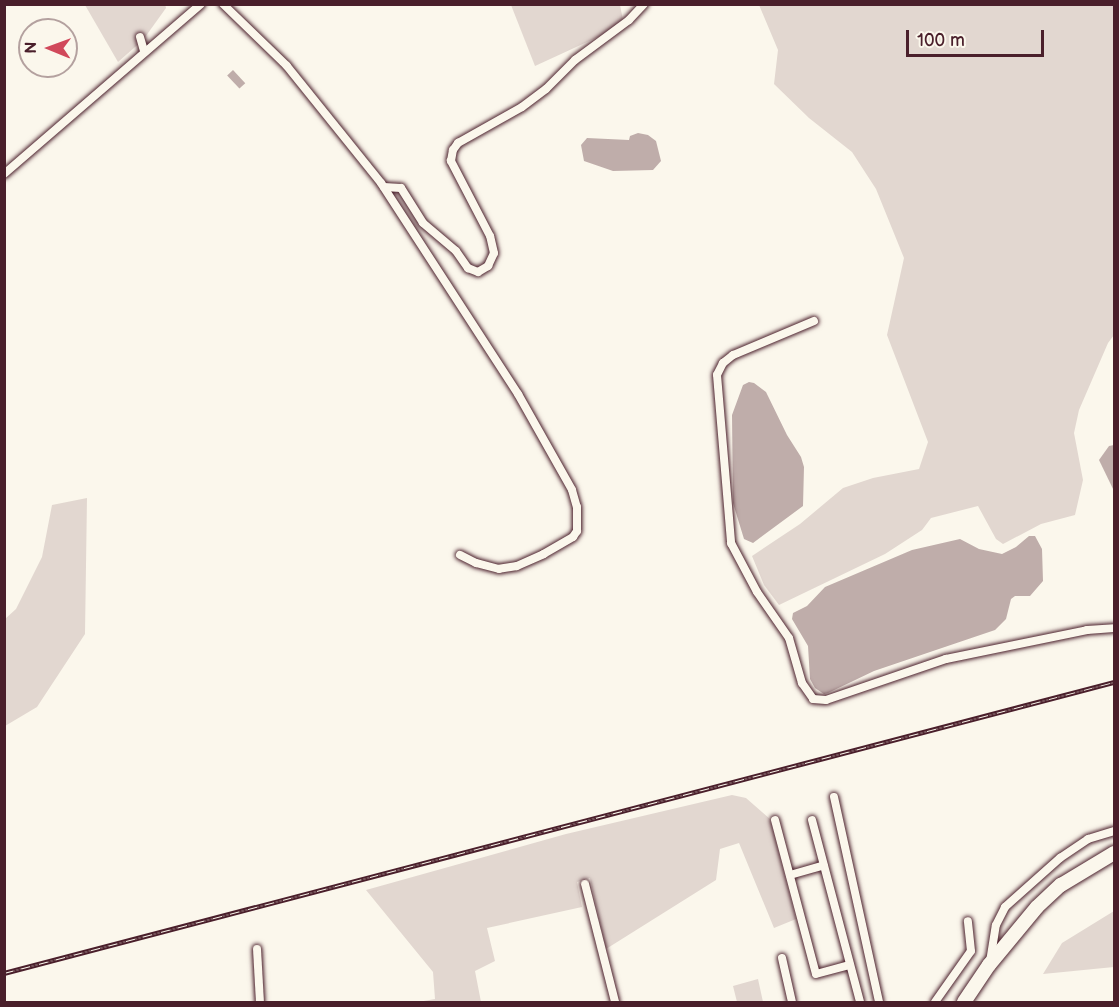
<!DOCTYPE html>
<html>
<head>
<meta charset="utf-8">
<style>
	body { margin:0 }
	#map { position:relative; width:1119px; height:1007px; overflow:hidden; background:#fbf7ec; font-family:"Balsamiq Sans",sans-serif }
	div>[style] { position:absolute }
	.green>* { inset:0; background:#e2d7d0 }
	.water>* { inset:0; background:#bfadaa; transform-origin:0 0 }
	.roads { filter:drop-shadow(0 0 2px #4a1f2b) drop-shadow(0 0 2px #4a1f2b) }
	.street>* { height:8px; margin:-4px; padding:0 4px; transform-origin:4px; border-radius:4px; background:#fbf7ec }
	.primary>* { height:14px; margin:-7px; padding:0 7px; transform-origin:7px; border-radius:7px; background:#fbf7ec }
	.rail>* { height:5px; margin-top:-2.5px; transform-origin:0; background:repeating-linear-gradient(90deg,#fbf7ec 0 9px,#4a1f2b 0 18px); box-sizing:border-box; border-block:2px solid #4a1f2b }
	span { translate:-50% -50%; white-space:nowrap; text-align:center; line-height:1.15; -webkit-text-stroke:6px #fbf7ec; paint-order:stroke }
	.frame { position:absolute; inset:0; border:6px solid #4a1f2b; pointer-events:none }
	.north { position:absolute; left:18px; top:18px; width:60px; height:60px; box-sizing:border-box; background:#fbf7ec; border:2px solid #b4a19f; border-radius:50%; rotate:271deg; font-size:16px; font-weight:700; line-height:24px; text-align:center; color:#4a1f2b }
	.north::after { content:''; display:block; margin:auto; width:21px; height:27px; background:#d1495b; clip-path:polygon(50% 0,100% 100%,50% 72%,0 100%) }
	.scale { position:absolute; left:906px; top:30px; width:138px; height:27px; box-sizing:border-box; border:3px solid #4a1f2b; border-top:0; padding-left:8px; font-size:18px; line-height:21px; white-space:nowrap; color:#4a1f2b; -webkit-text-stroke:4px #fbf7ec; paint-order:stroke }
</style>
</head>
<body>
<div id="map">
	<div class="green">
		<i style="clip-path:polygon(165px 4px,166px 8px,143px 40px,118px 62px,85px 5px)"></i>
		<i style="clip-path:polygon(511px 5px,620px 5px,624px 25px,535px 66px)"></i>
		<i style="clip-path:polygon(759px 5px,1114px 5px,1114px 335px,1108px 343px,1079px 410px,1074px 433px,1083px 480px,1075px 515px,1041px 524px,1003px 544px,996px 539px,978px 506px,931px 518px,922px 530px,885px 554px,779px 605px,764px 585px,752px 556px,800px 524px,843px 488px,873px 478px,919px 469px,928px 442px,887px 335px,904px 258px,876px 189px,852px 152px,809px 118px,774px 84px,778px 50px)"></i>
		<i style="clip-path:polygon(87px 498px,85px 634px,37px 707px,5px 726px,5px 619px,16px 609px,42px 557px,52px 505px)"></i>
		<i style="clip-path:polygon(732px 795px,746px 798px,770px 819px,796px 919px,774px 928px,739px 843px,720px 849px,716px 880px,606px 949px,590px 878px,577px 882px,582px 907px,487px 928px,495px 961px,475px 971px,481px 1002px,418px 1002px,435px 999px,433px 972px,366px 890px,566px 834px)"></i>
		<i style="clip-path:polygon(1114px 911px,1114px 967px,1043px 974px,1062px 943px)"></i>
		<i style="clip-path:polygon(758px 979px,763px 1002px,737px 1002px,733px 986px)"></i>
	</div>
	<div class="water">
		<i style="left:233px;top:70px;width:18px;height:8px;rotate:47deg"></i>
		<i style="clip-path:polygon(638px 133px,648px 135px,656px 141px,661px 161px,653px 170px,613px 171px,584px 161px,581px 145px,587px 138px,629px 140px,630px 136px)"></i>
		<i style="clip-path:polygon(749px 382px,754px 383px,766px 392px,787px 435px,801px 457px,804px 467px,803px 506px,753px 543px,744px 539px,733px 503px,732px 415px,743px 385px)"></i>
		<i style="clip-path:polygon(1114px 445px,1114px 491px,1099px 460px,1109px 446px)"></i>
		<i style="clip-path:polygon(1029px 536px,1035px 536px,1042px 549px,1043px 581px,1030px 596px,1015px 596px,1011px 599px,1006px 619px,995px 630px,874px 671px,828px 693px,824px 694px,815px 688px,810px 679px,808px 646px,792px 619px,793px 613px,807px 606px,825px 587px,912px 550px,960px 539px,979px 549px,1002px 554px,1016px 547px)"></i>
	</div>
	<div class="roads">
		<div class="street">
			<i style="left:223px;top:4px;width:89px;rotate:44.1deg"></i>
			<i style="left:287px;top:66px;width:150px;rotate:51.2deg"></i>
			<i style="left:381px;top:183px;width:252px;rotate:57deg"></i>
			<i style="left:518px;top:394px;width:110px;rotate:60.6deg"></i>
			<i style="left:572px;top:490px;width:18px;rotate:74deg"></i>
			<i style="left:577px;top:507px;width:24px;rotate:90deg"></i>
			<i style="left:577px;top:531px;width:7px;rotate:124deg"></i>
			<i style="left:573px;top:537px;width:34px;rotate:150deg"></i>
			<i style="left:544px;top:554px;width:30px;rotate:156deg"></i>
			<i style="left:517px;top:566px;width:18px;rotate:171deg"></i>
			<i style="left:499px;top:569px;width:24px;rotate:-165deg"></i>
			<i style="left:476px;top:563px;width:18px;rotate:-153deg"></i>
			<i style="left:140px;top:37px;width:15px;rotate:74deg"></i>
			<i style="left:4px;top:174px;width:260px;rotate:-40.8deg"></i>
			<i style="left:384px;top:187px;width:17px;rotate:3deg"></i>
			<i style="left:401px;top:188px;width:41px;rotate:57.8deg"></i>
			<i style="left:423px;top:223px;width:43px;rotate:40.3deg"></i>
			<i style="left:456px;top:251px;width:21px;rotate:55deg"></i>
			<i style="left:468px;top:268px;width:11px;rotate:22deg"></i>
			<i style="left:478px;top:272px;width:12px;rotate:-31deg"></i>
			<i style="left:488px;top:266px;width:14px;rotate:-65deg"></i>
			<i style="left:494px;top:253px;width:17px;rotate:-103deg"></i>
			<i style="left:490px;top:236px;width:85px;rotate:-117.5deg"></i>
			<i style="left:451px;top:161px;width:11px;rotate:-80deg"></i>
			<i style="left:453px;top:150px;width:9px;rotate:-54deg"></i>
			<i style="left:458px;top:143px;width:73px;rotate:-29.4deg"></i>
			<i style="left:522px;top:107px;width:30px;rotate:-37deg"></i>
			<i style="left:546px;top:89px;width:41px;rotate:-45deg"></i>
			<i style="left:575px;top:60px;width:67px;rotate:-36.5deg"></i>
			<i style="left:629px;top:20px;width:22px;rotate:-47deg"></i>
			<i style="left:814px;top:321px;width:88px;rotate:157.2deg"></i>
			<i style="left:733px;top:355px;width:13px;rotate:141deg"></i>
			<i style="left:723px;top:363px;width:13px;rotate:117deg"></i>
			<i style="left:717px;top:375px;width:169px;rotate:85.2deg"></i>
			<i style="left:731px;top:543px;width:55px;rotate:62deg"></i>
			<i style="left:757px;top:592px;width:56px;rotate:55.2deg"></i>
			<i style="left:789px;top:638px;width:47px;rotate:73.9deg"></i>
			<i style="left:802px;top:683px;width:19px;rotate:55deg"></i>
			<i style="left:813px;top:699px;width:13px;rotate:4deg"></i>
			<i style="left:826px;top:700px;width:127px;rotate:-18.9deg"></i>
			<i style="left:946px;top:659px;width:144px;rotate:-11.6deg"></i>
			<i style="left:1087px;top:630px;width:27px;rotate:-4deg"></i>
			<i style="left:834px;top:797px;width:210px;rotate:77.6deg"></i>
			<i style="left:775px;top:820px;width:159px;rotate:75.1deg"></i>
			<i style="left:816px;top:974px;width:35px;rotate:-15deg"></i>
			<i style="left:812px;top:820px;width:188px;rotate:75.2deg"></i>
			<i style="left:790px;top:875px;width:35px;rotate:-16deg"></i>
			<i style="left:585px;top:884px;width:122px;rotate:75.7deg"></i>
			<i style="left:257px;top:949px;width:53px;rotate:86.8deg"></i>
			<i style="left:782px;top:958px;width:45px;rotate:77.2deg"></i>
			<i style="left:990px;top:962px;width:37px;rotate:-81deg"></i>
			<i style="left:996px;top:925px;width:20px;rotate:-63deg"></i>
			<i style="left:1005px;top:907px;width:74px;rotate:-41.7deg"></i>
			<i style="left:1060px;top:858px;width:34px;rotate:-34deg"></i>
			<i style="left:1088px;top:839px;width:27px;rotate:-17deg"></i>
			<i style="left:935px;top:1002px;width:62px;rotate:-54.8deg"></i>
			<i style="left:971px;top:951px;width:30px;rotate:-96deg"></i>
		</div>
		<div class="primary">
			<i style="left:964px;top:1002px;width:45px;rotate:-56deg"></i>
			<i style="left:989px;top:965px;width:75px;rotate:-50.4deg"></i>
			<i style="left:1037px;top:907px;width:33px;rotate:-43deg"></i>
			<i style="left:1061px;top:885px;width:62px;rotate:-31.1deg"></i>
		</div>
	</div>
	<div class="rail">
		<i style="left:4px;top:973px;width:1148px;rotate:-14.69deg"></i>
	</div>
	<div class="frame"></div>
	<div class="north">N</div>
	<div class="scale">100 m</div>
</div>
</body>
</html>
